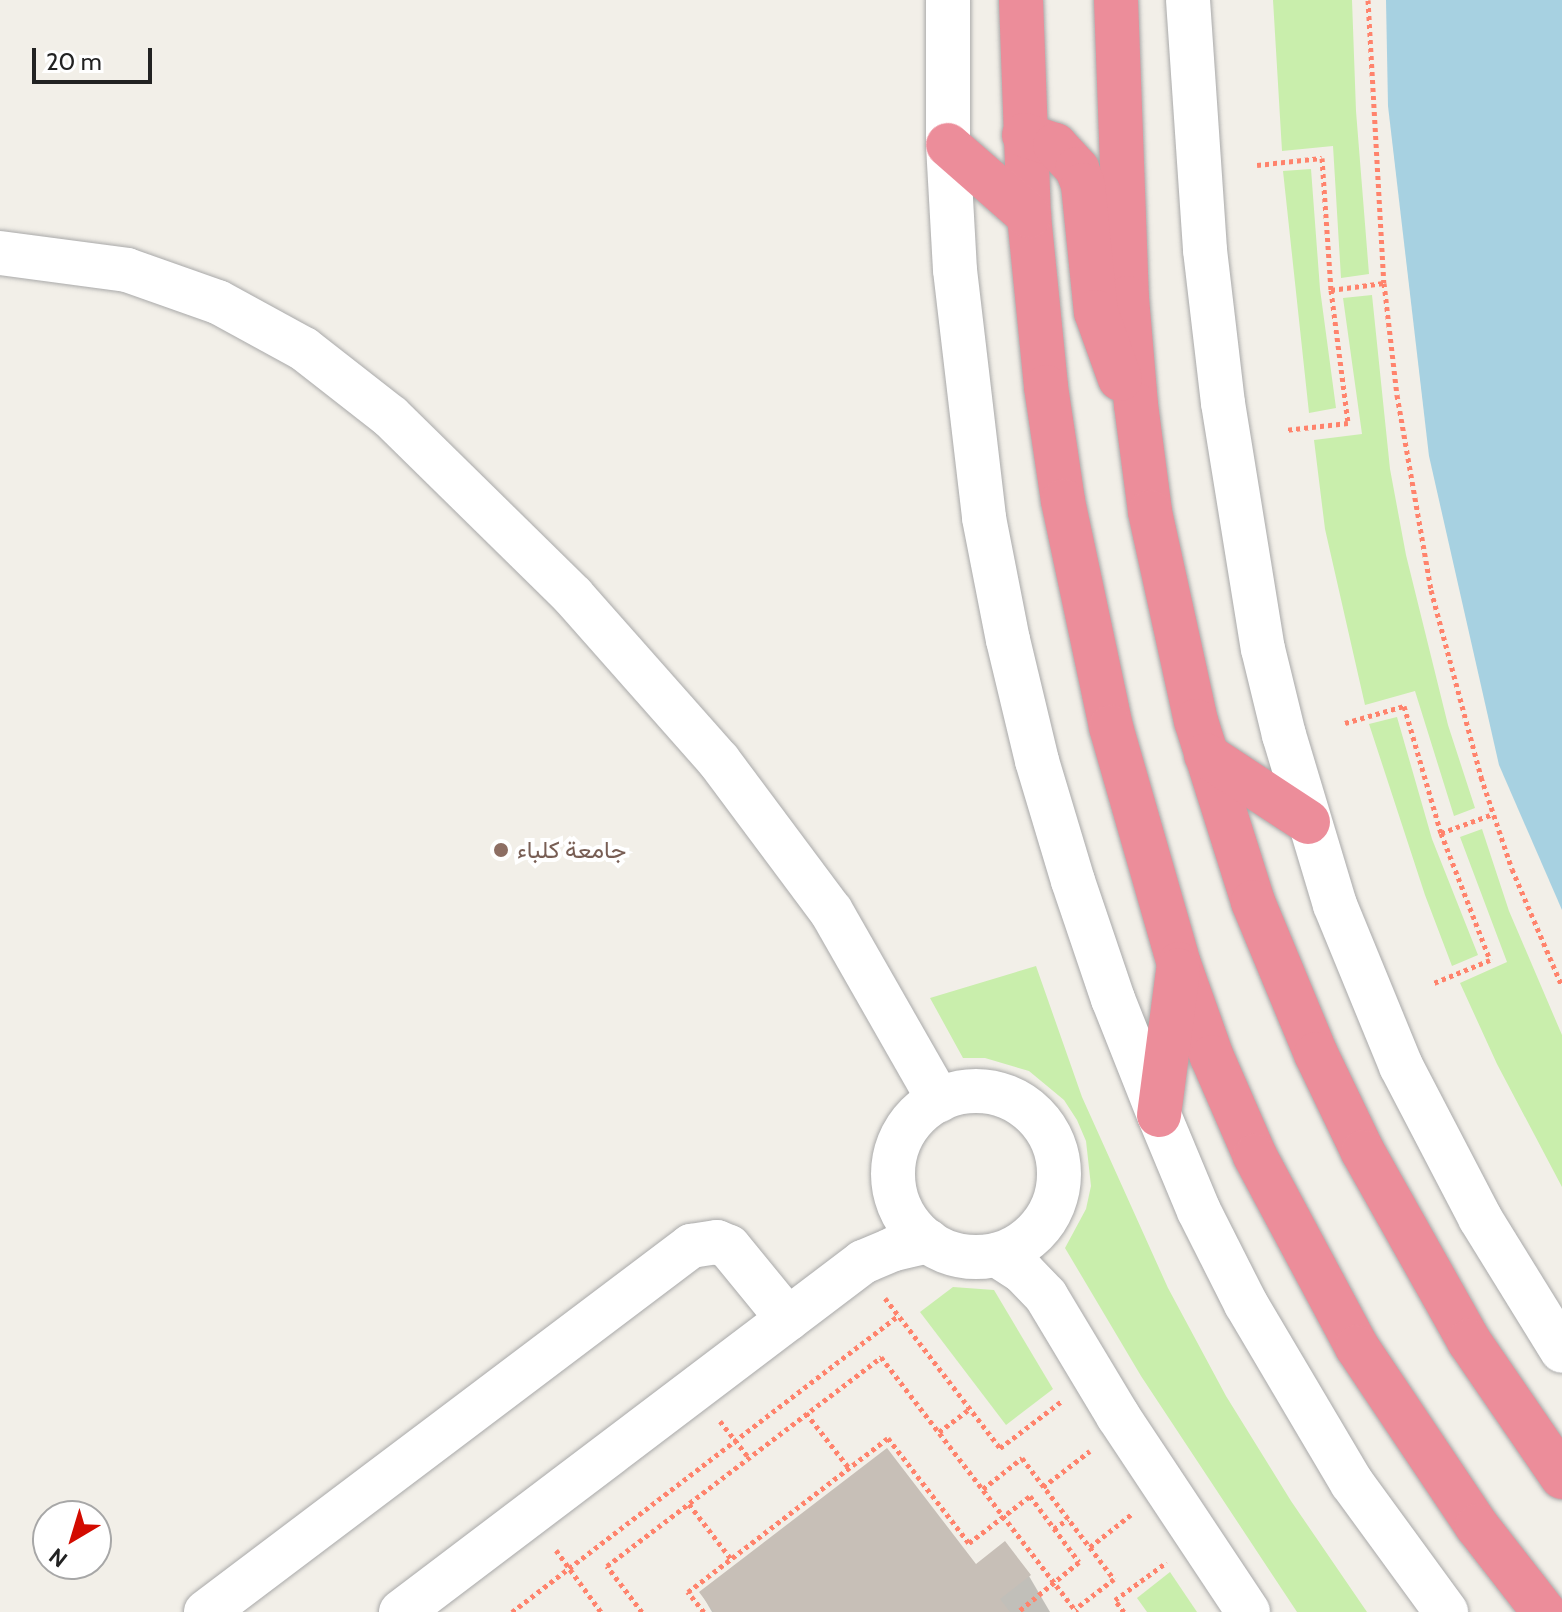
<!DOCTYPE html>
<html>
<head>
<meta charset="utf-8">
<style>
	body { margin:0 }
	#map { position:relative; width:1562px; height:1612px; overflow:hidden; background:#f2efe8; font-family:Cabin,Vazirmatn,sans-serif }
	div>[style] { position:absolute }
	.grass>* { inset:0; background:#c9eeac }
	.water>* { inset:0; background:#a7d1e1 }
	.shadow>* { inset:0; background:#0003 }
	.building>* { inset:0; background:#c7bfb7 }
	.path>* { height:5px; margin-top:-2.5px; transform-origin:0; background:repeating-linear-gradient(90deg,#ff836c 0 4px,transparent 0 8px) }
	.roads { filter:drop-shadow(0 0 2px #a9a9a9) drop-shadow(0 0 2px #a9a9a9) }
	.minor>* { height:44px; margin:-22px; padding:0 22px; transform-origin:22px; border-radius:22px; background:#fff }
	.minor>.ring { margin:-22px; padding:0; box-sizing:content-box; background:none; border:44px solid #fff; border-radius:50% }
	.highway>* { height:44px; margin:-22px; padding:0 22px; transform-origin:22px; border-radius:22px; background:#ec8d9a }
	.dots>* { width:22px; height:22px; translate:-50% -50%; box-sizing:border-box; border:4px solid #fff; border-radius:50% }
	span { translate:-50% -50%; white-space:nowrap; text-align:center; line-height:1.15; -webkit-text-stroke:8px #fff; paint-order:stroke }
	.education-label { font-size:24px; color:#785e54 }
	.left { translate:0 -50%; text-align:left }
	.north { position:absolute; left:32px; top:1500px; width:80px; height:80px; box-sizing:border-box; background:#fff; border:2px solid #a7a7a7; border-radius:50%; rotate:218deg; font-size:22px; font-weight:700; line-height:32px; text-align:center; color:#222 }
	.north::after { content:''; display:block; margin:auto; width:28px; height:36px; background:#d30b00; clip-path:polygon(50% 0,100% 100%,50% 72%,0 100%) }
	.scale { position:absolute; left:32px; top:48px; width:120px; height:36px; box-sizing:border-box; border:4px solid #222; border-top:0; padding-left:10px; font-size:24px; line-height:28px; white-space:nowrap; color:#222; -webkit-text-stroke:6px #fff; paint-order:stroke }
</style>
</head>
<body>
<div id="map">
	<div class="grass">
		<i style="clip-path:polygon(1273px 0,1352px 0,1356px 111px,1369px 274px,1341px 278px,1333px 146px,1282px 151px)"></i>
		<i style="clip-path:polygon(1311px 169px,1320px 289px,1336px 408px,1309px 413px,1283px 171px)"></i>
		<i style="clip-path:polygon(1372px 295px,1390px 469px,1406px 555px,1448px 725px,1475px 808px,1454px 816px,1415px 691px,1365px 705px,1325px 529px,1314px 440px,1362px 434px,1343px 298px)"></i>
		<i style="clip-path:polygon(1397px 717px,1432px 839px,1478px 955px,1452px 966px,1425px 895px,1369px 724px)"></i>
		<i style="clip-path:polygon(1482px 829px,1509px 911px,1562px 1035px,1562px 1187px,1497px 1064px,1460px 983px,1507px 962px,1460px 837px)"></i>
		<i style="clip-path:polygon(1036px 966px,1082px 1097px,1168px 1288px,1226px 1396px,1291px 1501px,1367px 1612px,1297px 1612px,1141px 1376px,1065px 1248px,1086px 1209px,1091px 1186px,1086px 1141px,1077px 1120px,1064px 1100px,1029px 1071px,985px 1058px,963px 1058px,930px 998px)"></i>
		<i style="clip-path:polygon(953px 1287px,994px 1290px,1053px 1389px,1006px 1425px,920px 1312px)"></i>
		<i style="clip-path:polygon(1170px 1572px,1197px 1612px,1147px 1612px,1137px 1598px)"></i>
	</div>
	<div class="water">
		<i style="clip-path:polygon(1386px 0,1562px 0,1562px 910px,1499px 765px,1429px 456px,1388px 106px)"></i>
	</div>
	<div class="shadow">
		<i style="clip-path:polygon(976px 1566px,1029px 1576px,1050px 1612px,712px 1612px,701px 1593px)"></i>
	</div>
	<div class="building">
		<i style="clip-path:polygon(887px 1448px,976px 1564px,1005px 1541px,1031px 1575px,1000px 1599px,1010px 1612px,714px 1612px,699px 1592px)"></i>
	</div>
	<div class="path">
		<i style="left:1368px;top:0;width:283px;rotate:86.8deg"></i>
		<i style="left:1384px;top:283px;width:113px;rotate:83.4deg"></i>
		<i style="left:1397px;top:395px;width:198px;rotate:80.1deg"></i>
		<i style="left:1431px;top:590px;width:194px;rotate:75deg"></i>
		<i style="left:1481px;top:777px;width:97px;rotate:71.4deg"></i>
		<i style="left:1512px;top:869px;width:127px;rotate:66.9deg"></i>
		<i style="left:1257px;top:165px;width:65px;rotate:-6.1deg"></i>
		<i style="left:1322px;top:158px;width:132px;rotate:86.1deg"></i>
		<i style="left:1331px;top:290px;width:134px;rotate:82.7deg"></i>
		<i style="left:1348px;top:423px;width:63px;rotate:173.7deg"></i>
		<i style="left:1331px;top:290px;width:53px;rotate:-7.5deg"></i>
		<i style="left:1345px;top:723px;width:61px;rotate:-16.1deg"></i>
		<i style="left:1404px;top:706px;width:132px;rotate:73.8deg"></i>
		<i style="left:1441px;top:833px;width:136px;rotate:68.9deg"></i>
		<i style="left:1490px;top:960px;width:61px;rotate:157.7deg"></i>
		<i style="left:1441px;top:833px;width:55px;rotate:-20.1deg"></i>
		<i style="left:885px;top:1298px;width:189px;rotate:52.5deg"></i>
		<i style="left:1000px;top:1448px;width:78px;rotate:-37.2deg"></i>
		<i style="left:806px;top:1413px;width:70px;rotate:52deg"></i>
		<i style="left:720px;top:1421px;width:47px;rotate:51.9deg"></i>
		<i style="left:939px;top:1432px;width:39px;rotate:-37deg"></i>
		<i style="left:1043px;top:1487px;width:59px;rotate:-37.5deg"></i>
		<i style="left:983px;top:1489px;width:50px;rotate:-38.5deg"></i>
		<i style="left:1022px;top:1458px;width:152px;rotate:52.8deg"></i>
		<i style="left:1114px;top:1579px;width:49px;rotate:142.4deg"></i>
		<i style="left:689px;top:1504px;width:69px;rotate:52.6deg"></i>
		<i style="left:1054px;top:1529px;width:17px;rotate:-36deg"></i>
		<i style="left:1090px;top:1547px;width:55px;rotate:-38.3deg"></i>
		<i style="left:556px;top:1550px;width:77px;rotate:54deg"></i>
		<i style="left:512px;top:1612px;width:488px;rotate:-37.5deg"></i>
		<i style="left:642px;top:1612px;width:58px;rotate:-127.3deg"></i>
		<i style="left:607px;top:1566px;width:345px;rotate:-37.3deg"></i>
		<i style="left:881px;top:1357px;width:322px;rotate:52.5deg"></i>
		<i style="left:704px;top:1612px;width:26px;rotate:-129deg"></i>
		<i style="left:688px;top:1592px;width:252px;rotate:-37.6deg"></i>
		<i style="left:888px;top:1438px;width:133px;rotate:52.4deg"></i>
		<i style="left:969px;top:1543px;width:77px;rotate:-37.6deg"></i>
		<i style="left:1030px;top:1496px;width:82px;rotate:53.4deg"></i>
		<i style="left:1079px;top:1562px;width:79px;rotate:140.7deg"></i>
		<i style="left:1124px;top:1612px;width:15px;rotate:-127deg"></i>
		<i style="left:1115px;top:1600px;width:64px;rotate:-36.2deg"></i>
	</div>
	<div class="roads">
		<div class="minor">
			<i style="left:948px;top:0;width:145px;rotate:90deg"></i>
			<i style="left:948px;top:145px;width:125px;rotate:86.8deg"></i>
			<i style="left:955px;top:270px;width:250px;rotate:83.3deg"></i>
			<i style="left:984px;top:518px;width:124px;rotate:78.9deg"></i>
			<i style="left:1008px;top:640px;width:124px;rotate:76.5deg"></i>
			<i style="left:1037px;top:761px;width:125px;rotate:73.3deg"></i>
			<i style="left:1073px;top:881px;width:125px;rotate:71.3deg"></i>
			<i style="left:1113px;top:999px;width:125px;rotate:68.4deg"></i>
			<i style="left:1159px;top:1115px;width:104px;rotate:67.4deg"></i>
			<i style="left:1199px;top:1211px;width:104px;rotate:63.2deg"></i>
			<i style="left:1246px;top:1304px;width:208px;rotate:59.4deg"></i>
			<i style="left:1352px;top:1483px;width:160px;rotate:53.9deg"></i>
			<i style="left:1188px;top:0;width:251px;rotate:86.1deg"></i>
			<i style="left:1205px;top:250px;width:154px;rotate:83.3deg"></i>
			<i style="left:1223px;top:403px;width:249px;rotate:80.8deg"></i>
			<i style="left:1263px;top:649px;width:89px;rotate:76.3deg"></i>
			<i style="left:1284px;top:735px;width:177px;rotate:73.3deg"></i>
			<i style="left:1335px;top:905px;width:174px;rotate:67.7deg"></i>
			<i style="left:1401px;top:1066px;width:171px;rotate:62.5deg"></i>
			<i style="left:1480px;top:1218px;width:156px;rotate:58.3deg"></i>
			<i style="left:0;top:253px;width:128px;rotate:7.6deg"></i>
			<i style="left:127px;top:270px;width:96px;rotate:19.4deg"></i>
			<i style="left:218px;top:302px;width:98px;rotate:28.7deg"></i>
			<i style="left:304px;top:349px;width:110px;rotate:38deg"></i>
			<i style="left:391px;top:417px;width:255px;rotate:44.5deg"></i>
			<i style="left:573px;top:596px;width:220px;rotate:48.5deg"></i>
			<i style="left:719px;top:761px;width:187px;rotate:53.3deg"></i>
			<i style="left:831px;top:911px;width:218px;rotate:60.3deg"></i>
			<i class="ring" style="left:893px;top:1091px;width:122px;height:122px"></i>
			<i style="left:997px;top:1255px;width:31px;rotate:33deg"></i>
			<i style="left:1023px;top:1272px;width:33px;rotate:46deg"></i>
			<i style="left:1046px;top:1296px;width:140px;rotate:59deg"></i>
			<i style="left:1118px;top:1416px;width:235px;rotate:56.4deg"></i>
			<i style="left:206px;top:1612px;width:608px;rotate:-37.04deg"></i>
			<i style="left:691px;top:1246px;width:26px;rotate:-9deg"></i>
			<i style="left:717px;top:1242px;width:13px;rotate:23deg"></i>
			<i style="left:729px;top:1247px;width:93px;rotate:50.7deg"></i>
			<i style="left:401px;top:1612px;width:580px;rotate:-37.15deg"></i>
			<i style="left:863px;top:1262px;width:34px;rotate:-23deg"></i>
			<i style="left:894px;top:1249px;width:35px;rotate:-13deg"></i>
		</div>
		<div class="highway">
			<i style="left:1021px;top:0;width:216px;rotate:87.9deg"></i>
			<i style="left:1029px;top:216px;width:172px;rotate:84.3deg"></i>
			<i style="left:1046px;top:387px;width:115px;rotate:81.5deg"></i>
			<i style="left:1063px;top:501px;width:231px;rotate:78deg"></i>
			<i style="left:1111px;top:727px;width:247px;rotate:74deg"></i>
			<i style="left:1179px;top:964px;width:99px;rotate:70.5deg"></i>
			<i style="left:1212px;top:1057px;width:108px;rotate:66.5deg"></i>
			<i style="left:1255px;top:1156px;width:217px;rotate:61.9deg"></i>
			<i style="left:1357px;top:1347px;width:216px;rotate:56.2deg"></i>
			<i style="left:1477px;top:1526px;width:109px;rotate:52.1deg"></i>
			<i style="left:1116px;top:0;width:298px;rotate:87.9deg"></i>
			<i style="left:1127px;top:298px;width:107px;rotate:85.2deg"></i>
			<i style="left:1136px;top:405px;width:108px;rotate:82.5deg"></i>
			<i style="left:1150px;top:512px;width:214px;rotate:77.6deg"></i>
			<i style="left:1196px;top:721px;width:190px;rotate:72.5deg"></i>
			<i style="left:1253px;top:902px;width:165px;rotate:67.5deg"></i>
			<i style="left:1316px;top:1054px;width:109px;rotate:64.4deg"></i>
			<i style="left:1363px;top:1152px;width:217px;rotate:60.7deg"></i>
			<i style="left:1469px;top:1341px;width:165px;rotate:55.6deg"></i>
			<i style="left:1024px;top:135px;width:33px;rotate:18deg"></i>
			<i style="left:1055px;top:145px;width:33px;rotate:47deg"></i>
			<i style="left:1077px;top:169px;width:17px;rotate:69deg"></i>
			<i style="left:1083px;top:185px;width:128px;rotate:84.2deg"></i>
			<i style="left:1096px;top:312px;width:71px;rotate:70.3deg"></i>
			<i style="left:948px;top:145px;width:108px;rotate:41.2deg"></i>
			<i style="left:1206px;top:755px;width:122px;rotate:33.3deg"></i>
			<i style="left:1159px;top:1115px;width:146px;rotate:-82.5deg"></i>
		</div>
	</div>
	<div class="dots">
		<i style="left:501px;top:850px;background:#8d6e63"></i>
	</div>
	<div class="education-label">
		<span class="left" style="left:517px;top:850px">جامعة كلباء</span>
	</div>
	<div class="north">N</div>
	<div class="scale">20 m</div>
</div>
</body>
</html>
